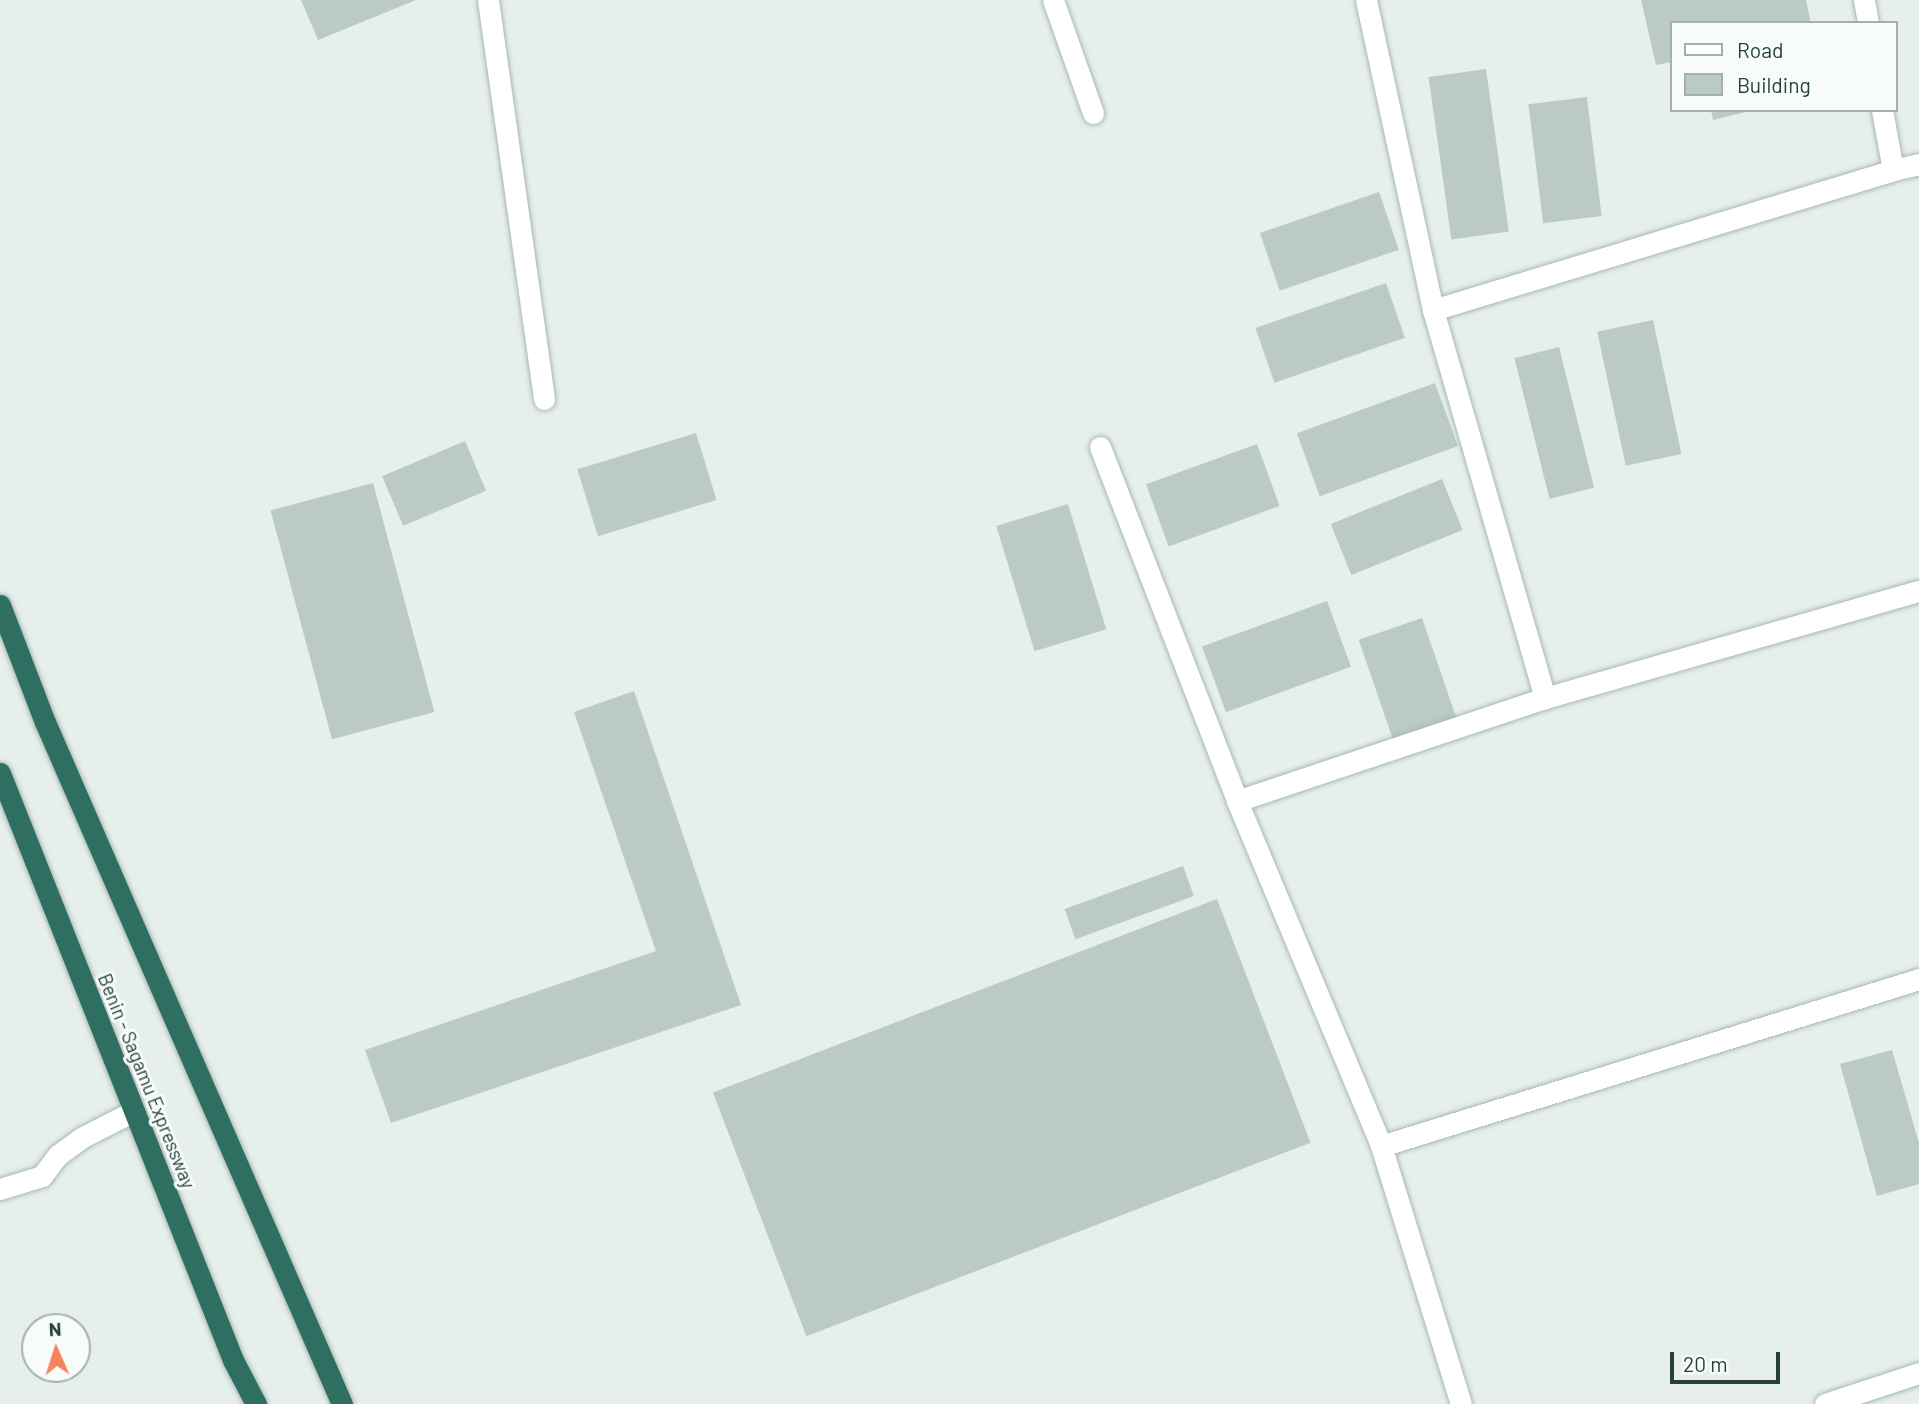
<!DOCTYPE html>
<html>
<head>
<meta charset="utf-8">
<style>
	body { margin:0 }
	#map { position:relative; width:1919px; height:1404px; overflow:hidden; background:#e6efeb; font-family:Barlow,sans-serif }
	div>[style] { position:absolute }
	.building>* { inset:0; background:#bbcac4; transform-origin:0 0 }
	.roads { filter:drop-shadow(0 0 2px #a8b8b2) drop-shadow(0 0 2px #a8b8b2) }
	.minor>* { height:21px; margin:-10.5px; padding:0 10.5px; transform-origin:10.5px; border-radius:10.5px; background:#fff }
	.highway>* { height:21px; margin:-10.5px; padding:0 10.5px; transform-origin:10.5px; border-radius:10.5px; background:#2f6f62 }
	span { translate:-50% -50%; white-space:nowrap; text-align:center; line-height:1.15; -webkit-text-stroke:6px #f7fbf9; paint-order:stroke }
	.street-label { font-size:19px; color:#24423a }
	.legend { position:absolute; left:1670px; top:21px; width:228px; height:91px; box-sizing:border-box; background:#f7fbf9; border:2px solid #a3b1ad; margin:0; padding:9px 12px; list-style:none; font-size:21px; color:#24423a }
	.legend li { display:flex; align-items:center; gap:14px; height:35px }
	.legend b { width:35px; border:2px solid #a3b1ad }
	.north { position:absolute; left:21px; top:1313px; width:70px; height:70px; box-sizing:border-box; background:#f7fbf9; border:2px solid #a3b1ad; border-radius:50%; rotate:357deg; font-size:19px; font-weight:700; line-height:28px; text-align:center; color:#24423a }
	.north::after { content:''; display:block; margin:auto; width:24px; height:32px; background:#f4845f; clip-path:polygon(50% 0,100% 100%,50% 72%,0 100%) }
	.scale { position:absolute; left:1670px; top:1352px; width:110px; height:32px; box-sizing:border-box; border:4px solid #24423a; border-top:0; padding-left:9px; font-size:21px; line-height:24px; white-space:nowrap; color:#24423a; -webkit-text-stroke:5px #f7fbf9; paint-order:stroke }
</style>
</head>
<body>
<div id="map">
	<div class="building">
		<i style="clip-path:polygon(301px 0,416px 0,318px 40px)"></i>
		<i style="clip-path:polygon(1641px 0,1806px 0,1811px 23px,1672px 23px,1672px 62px,1656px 65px)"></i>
		<i style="left:1486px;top:69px;width:164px;height:58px;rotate:82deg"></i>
		<i style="left:1587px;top:97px;width:120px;height:59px;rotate:83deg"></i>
		<i style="clip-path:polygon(1711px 110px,1750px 110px,1750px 111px,1713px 120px)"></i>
		<i style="left:1379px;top:192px;width:61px;height:126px;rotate:71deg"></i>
		<i style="left:1386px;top:283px;width:58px;height:138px;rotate:71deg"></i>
		<i style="left:1653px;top:320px;width:137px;height:57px;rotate:78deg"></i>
		<i style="left:1559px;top:347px;width:145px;height:46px;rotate:76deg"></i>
		<i style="left:1435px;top:383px;width:67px;height:147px;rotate:70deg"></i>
		<i style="left:696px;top:433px;width:70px;height:124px;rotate:73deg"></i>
		<i style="left:465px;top:441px;width:54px;height:90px;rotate:67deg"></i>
		<i style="left:1257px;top:444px;width:66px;height:118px;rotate:70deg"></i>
		<i style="left:1442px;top:479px;width:55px;height:120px;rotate:68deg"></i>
		<i style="left:373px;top:483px;width:237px;height:106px;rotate:75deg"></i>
		<i style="left:1068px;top:504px;width:131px;height:75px;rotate:73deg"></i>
		<i style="left:1327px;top:601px;width:70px;height:133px;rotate:70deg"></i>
		<i style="left:1422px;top:618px;width:106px;height:67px;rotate:71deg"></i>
		<i style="clip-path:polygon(634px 691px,741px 1005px,391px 1123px,365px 1050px,656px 951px,574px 712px)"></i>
		<i style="left:1183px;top:866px;width:32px;height:126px;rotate:70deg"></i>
		<i style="left:1217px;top:899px;width:261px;height:540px;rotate:69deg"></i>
		<i style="clip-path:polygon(1892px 1050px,1919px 1143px,1919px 1184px,1877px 1196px,1840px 1064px)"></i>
	</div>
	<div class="roads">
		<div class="minor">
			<i style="left:488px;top:0;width:403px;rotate:82deg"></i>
			<i style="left:1053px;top:0;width:120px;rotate:70.5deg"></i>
			<i style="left:1366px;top:0;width:317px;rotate:77.8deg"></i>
			<i style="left:1433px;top:310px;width:404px;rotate:73.9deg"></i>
			<i style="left:1864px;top:0;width:23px;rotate:80deg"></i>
			<i style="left:1882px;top:110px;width:61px;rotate:79.6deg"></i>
			<i style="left:1893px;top:170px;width:27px;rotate:-13deg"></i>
			<i style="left:1433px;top:310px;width:481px;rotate:-16.9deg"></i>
			<i style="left:1100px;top:447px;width:380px;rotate:68.8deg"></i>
			<i style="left:1237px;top:801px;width:374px;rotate:67.3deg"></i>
			<i style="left:1237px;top:801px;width:325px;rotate:-18.5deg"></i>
			<i style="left:1545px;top:698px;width:389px;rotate:-16deg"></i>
			<i style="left:0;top:1189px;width:44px;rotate:-17.2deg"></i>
			<i style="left:42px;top:1176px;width:26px;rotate:-53deg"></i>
			<i style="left:58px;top:1155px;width:29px;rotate:-36deg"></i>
			<i style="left:81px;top:1138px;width:59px;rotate:-27deg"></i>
			<i style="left:1461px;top:1404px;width:270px;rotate:-107.2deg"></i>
			<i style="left:1381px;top:1146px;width:563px;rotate:-17.24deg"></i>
			<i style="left:1825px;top:1404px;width:99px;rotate:-18.3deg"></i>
		</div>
		<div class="highway">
			<i style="left:0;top:605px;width:125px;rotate:69deg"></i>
			<i style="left:45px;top:722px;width:744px;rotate:66.47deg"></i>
			<i style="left:0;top:773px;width:632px;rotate:68.35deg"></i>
			<i style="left:233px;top:1360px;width:50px;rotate:62.4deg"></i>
		</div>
	</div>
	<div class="street-label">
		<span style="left:147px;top:1081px;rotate:68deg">Benin - Sagamu Expressway</span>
	</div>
	<ul class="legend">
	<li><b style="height:9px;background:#fff"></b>Road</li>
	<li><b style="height:19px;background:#bbcac4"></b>Building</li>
	</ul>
	<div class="north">N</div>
	<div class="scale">20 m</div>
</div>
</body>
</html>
